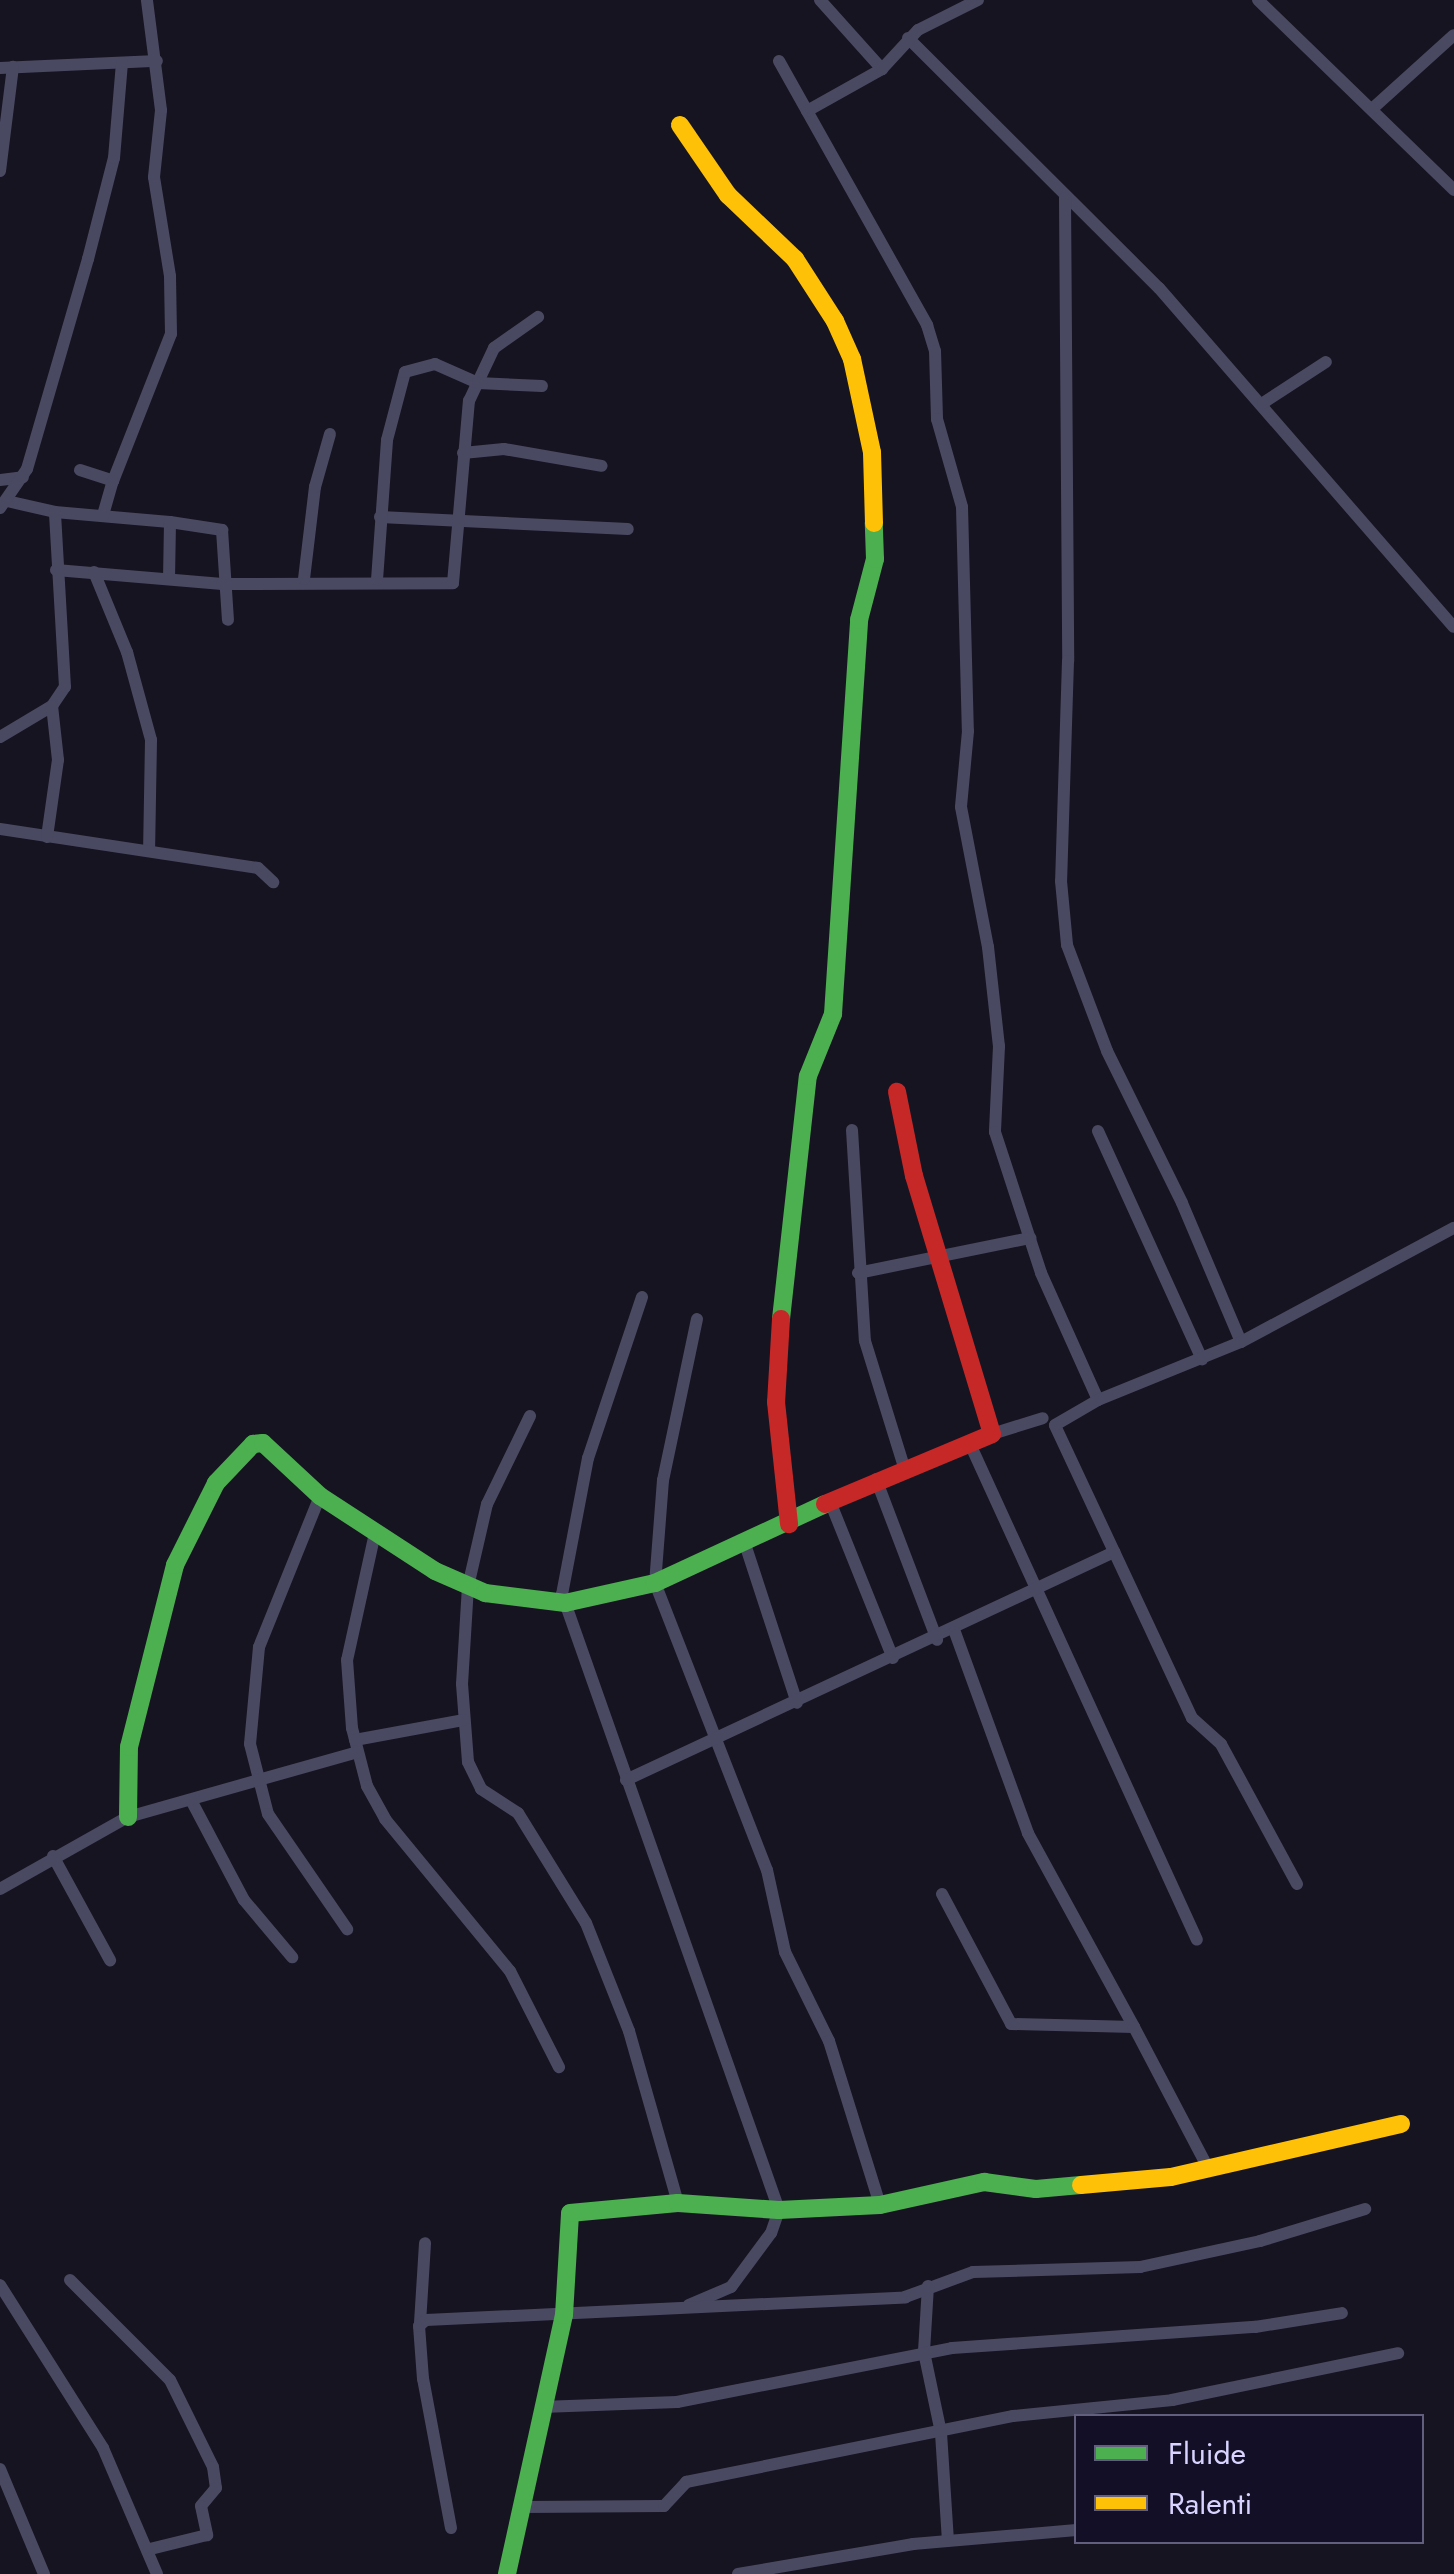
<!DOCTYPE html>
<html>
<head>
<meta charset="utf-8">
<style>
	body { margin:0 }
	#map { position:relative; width:1454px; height:2574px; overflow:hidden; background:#161421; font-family:Jost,sans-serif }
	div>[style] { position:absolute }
	.street>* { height:12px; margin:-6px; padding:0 6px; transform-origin:6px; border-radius:6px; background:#4a4962 }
	.fast>* { height:18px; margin:-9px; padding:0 9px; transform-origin:9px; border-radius:9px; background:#4caf50 }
	.slow>* { height:18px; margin:-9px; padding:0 9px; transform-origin:9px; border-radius:9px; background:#ffc107 }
	.jam>* { height:18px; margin:-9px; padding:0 9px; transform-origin:9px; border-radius:9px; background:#c62828 }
	span { translate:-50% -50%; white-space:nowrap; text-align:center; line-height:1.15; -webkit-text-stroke:9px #130f26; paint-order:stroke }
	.legend { position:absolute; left:1074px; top:2414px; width:350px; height:130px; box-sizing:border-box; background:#130f26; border:2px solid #625e7d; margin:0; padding:12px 18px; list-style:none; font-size:30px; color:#d9d4ff }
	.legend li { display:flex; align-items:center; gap:20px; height:50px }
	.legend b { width:50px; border:2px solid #625e7d }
</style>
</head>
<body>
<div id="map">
	<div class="street">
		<i style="left:820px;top:0;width:93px;rotate:48.1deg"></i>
		<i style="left:1258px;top:0;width:273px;rotate:44.1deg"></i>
		<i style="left:908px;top:38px;width:354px;rotate:44.9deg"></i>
		<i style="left:1159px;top:288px;width:449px;rotate:49deg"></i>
		<i style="left:779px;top:61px;width:303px;rotate:60.7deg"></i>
		<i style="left:927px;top:325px;width:27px;rotate:73deg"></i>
		<i style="left:935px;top:351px;width:68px;rotate:88.3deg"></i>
		<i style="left:937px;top:419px;width:91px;rotate:74.1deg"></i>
		<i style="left:962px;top:507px;width:224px;rotate:88.5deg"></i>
		<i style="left:968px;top:731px;width:76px;rotate:95.3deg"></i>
		<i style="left:961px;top:807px;width:143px;rotate:79.1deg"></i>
		<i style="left:988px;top:947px;width:100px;rotate:83.7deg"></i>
		<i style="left:999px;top:1046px;width:86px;rotate:92.7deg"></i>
		<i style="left:995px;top:1132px;width:148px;rotate:71.9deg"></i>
		<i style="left:1041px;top:1273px;width:139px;rotate:65.8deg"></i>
		<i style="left:0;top:68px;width:157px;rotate:-2.6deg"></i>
		<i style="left:1372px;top:109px;width:110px;rotate:-42.1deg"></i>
		<i style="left:807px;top:111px;width:86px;rotate:-29.2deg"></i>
		<i style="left:882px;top:69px;width:53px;rotate:-47.3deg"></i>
		<i style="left:918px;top:30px;width:67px;rotate:-26.6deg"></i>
		<i style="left:0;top:171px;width:105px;rotate:-82.9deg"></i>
		<i style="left:1065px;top:198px;width:463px;rotate:89.6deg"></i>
		<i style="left:1068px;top:661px;width:220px;rotate:91.8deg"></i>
		<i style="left:1061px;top:881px;width:64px;rotate:84.6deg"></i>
		<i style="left:1067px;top:945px;width:113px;rotate:69.3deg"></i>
		<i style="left:1107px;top:1051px;width:169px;rotate:63.7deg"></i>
		<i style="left:1182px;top:1203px;width:151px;rotate:67deg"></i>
		<i style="left:1263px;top:403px;width:75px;rotate:-33.1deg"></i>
		<i style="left:463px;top:453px;width:41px;rotate:-5.6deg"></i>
		<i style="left:504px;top:449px;width:99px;rotate:9.8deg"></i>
		<i style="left:80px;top:470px;width:35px;rotate:18deg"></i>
		<i style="left:113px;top:481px;width:158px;rotate:-68.5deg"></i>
		<i style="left:171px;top:334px;width:58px;rotate:-91deg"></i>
		<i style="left:170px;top:276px;width:100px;rotate:-99.2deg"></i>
		<i style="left:154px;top:177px;width:67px;rotate:-84deg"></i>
		<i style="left:161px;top:110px;width:111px;rotate:-97.3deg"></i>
		<i style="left:0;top:480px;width:23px;rotate:-7deg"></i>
		<i style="left:7px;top:501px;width:49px;rotate:12.9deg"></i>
		<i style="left:55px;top:512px;width:115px;rotate:5deg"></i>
		<i style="left:170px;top:522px;width:55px;rotate:91deg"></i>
		<i style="left:0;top:508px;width:47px;rotate:-55.3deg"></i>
		<i style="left:27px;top:469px;width:219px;rotate:-73.8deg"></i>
		<i style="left:88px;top:259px;width:104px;rotate:-75.6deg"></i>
		<i style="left:114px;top:158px;width:95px;rotate:-85.2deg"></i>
		<i style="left:103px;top:515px;width:35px;rotate:-74deg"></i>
		<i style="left:380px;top:517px;width:248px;rotate:2.8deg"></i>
		<i style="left:170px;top:522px;width:53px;rotate:8.7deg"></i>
		<i style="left:222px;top:530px;width:90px;rotate:86.2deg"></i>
		<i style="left:56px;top:570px;width:167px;rotate:4.8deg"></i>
		<i style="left:222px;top:584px;width:231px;rotate:-0.2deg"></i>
		<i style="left:453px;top:583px;width:183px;rotate:-85deg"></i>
		<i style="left:469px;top:401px;width:59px;rotate:-64.7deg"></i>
		<i style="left:494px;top:348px;width:54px;rotate:-35.2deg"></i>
		<i style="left:94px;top:572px;width:87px;rotate:67.6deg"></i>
		<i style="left:127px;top:652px;width:91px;rotate:74.7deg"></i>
		<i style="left:151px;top:740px;width:110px;rotate:91deg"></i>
		<i style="left:304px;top:579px;width:93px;rotate:-83.2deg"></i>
		<i style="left:315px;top:487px;width:55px;rotate:-74.2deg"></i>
		<i style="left:377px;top:580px;width:140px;rotate:-85.9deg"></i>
		<i style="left:387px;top:440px;width:70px;rotate:-75.2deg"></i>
		<i style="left:405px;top:372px;width:31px;rotate:-15deg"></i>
		<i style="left:435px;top:364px;width:47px;rotate:23.8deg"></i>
		<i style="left:478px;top:383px;width:64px;rotate:2.7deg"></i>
		<i style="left:0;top:737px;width:61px;rotate:-30.8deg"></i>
		<i style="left:52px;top:706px;width:23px;rotate:-56deg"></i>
		<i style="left:65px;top:687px;width:175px;rotate:-93.3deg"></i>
		<i style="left:0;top:829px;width:261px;rotate:8.6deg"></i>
		<i style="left:258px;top:868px;width:21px;rotate:43deg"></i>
		<i style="left:47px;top:837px;width:78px;rotate:-81.9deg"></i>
		<i style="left:58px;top:760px;width:54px;rotate:-96.3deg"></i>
		<i style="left:852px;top:1130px;width:211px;rotate:86.5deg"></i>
		<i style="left:865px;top:1341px;width:132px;rotate:72.8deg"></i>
		<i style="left:1098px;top:1131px;width:251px;rotate:65.5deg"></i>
		<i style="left:858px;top:1273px;width:176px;rotate:-11.5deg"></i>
		<i style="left:642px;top:1297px;width:170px;rotate:108.5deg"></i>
		<i style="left:588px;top:1458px;width:138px;rotate:100.8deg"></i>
		<i style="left:562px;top:1594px;width:653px;rotate:70.59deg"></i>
		<i style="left:779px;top:2210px;width:24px;rotate:109deg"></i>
		<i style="left:771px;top:2233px;width:67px;rotate:126.5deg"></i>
		<i style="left:731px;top:2287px;width:46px;rotate:156.8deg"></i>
		<i style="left:697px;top:1319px;width:165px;rotate:101.9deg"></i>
		<i style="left:663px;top:1480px;width:103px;rotate:94.4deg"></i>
		<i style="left:655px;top:1583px;width:308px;rotate:68.7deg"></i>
		<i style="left:767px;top:1870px;width:84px;rotate:77.6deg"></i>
		<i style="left:785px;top:1952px;width:99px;rotate:63.7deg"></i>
		<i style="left:829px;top:2041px;width:172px;rotate:72.7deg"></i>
		<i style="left:530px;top:1416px;width:98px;rotate:116deg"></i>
		<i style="left:487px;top:1504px;width:84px;rotate:103deg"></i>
		<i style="left:468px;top:1586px;width:98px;rotate:93.5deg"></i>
		<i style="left:462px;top:1684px;width:78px;rotate:85.6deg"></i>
		<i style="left:468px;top:1762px;width:30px;rotate:64deg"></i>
		<i style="left:481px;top:1789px;width:44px;rotate:33deg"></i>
		<i style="left:518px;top:1813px;width:129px;rotate:58.3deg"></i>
		<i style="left:586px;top:1923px;width:116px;rotate:68.3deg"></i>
		<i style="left:629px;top:2031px;width:179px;rotate:74.1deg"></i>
		<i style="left:992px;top:1434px;width:53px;rotate:-17.4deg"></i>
		<i style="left:970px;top:1444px;width:545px;rotate:65.41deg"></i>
		<i style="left:876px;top:1479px;width:172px;rotate:69.2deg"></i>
		<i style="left:320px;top:1496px;width:163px;rotate:112deg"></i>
		<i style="left:259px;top:1647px;width:97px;rotate:95.3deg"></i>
		<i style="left:250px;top:1744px;width:72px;rotate:75.6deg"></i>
		<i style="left:268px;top:1814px;width:140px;rotate:55.5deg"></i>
		<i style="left:831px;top:1504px;width:166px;rotate:68.1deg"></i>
		<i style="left:375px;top:1533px;width:130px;rotate:102.4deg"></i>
		<i style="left:347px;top:1660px;width:68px;rotate:85.8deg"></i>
		<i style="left:352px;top:1728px;width:60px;rotate:75.5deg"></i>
		<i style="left:367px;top:1786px;width:38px;rotate:61deg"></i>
		<i style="left:385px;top:1819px;width:197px;rotate:50.6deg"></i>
		<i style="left:510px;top:1971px;width:108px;rotate:63deg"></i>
		<i style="left:745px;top:1544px;width:167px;rotate:71.9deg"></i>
		<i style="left:355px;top:1740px;width:111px;rotate:-10.4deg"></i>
		<i style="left:626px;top:1780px;width:539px;rotate:-25.04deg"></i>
		<i style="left:191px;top:1800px;width:113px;rotate:62.1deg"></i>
		<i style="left:244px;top:1900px;width:75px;rotate:49.9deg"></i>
		<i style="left:53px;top:1856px;width:119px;rotate:61.3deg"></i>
		<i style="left:1297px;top:1884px;width:159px;rotate:-118.5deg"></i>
		<i style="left:1221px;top:1744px;width:39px;rotate:-138deg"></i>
		<i style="left:1192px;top:1718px;width:323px;rotate:-115.1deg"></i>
		<i style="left:1055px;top:1425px;width:50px;rotate:-30.2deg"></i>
		<i style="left:1098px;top:1400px;width:154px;rotate:-22.1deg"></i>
		<i style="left:1241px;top:1342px;width:242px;rotate:-28.2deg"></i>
		<i style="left:0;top:1889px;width:147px;rotate:-29.4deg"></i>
		<i style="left:128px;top:1817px;width:238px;rotate:-15.8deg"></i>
		<i style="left:942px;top:1894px;width:147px;rotate:62deg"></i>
		<i style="left:1011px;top:2024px;width:123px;rotate:1.4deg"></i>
		<i style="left:1134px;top:2027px;width:221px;rotate:-118.7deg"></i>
		<i style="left:1028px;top:1833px;width:214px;rotate:-110deg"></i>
		<i style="left:1134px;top:2027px;width:161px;rotate:62.3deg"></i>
		<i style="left:70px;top:2280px;width:141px;rotate:45deg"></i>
		<i style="left:170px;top:2380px;width:97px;rotate:63.7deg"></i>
		<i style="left:213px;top:2467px;width:21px;rotate:82deg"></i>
		<i style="left:216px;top:2488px;width:23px;rotate:130deg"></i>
		<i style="left:201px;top:2506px;width:30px;rotate:78deg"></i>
		<i style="left:207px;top:2535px;width:59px;rotate:166.2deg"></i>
		<i style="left:0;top:2285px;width:193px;rotate:57.7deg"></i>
		<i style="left:103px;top:2448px;width:137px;rotate:66.8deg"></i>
		<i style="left:928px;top:2286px;width:66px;rotate:93.5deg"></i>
		<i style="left:924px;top:2352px;width:83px;rotate:78.1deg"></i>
		<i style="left:941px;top:2433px;width:108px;rotate:86.3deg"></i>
		<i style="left:420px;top:2323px;width:80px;rotate:-86.4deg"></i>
		<i style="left:542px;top:2407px;width:135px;rotate:-2.1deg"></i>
		<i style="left:677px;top:2402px;width:280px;rotate:-11.1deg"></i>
		<i style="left:952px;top:2348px;width:304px;rotate:-4deg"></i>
		<i style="left:1255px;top:2327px;width:88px;rotate:-9.1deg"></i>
		<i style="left:0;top:2469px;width:114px;rotate:67.3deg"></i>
		<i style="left:524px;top:2507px;width:140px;rotate:-0.4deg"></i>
		<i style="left:664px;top:2506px;width:33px;rotate:-47deg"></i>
		<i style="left:686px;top:2482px;width:334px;rotate:-11.4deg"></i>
		<i style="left:1013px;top:2416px;width:160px;rotate:-5.7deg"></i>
		<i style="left:1172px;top:2400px;width:231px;rotate:-11.7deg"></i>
		<i style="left:451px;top:2528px;width:152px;rotate:-100.6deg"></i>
		<i style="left:423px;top:2379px;width:53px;rotate:-94.3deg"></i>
		<i style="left:419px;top:2326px;width:9px;rotate:-41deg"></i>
		<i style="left:426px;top:2320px;width:480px;rotate:-2.7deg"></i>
		<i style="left:905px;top:2297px;width:72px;rotate:-20.2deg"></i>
		<i style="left:973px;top:2272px;width:167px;rotate:-1.7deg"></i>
		<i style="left:1140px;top:2267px;width:123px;rotate:-12.2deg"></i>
		<i style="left:1260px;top:2241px;width:110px;rotate:-16.9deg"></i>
		<i style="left:738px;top:2574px;width:178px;rotate:-9.7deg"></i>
		<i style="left:913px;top:2544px;width:164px;rotate:-4.9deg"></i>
	</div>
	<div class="fast">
		<i style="left:781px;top:1319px;width:244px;rotate:-83.7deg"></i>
		<i style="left:808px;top:1076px;width:67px;rotate:-68deg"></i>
		<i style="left:833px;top:1014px;width:395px;rotate:-86.2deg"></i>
		<i style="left:859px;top:620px;width:63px;rotate:-75.3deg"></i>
		<i style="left:875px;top:559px;width:36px;rotate:-92deg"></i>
		<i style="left:128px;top:1817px;width:70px;rotate:-89.2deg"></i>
		<i style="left:129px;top:1747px;width:188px;rotate:-75.8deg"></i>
		<i style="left:175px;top:1565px;width:92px;rotate:-63.4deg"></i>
		<i style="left:216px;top:1483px;width:54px;rotate:-46.5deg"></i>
		<i style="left:253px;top:1444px;width:10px;rotate:-6deg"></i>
		<i style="left:263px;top:1443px;width:78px;rotate:42.9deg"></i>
		<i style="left:320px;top:1496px;width:137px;rotate:33.1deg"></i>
		<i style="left:435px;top:1571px;width:55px;rotate:23.7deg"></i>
		<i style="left:485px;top:1593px;width:81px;rotate:7.1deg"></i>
		<i style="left:565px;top:1603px;width:92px;rotate:-12.5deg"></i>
		<i style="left:655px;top:1583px;width:187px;rotate:-24.9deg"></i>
		<i style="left:507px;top:2574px;width:265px;rotate:-77.6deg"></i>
		<i style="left:564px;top:2315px;width:102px;rotate:-86.6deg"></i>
		<i style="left:570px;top:2213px;width:108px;rotate:-5.3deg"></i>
		<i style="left:678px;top:2203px;width:101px;rotate:4deg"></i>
		<i style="left:779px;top:2210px;width:101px;rotate:-2.8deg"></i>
		<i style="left:880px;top:2205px;width:107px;rotate:-12.5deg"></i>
		<i style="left:984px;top:2182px;width:52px;rotate:7.7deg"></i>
		<i style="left:1036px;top:2189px;width:45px;rotate:-5.1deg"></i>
	</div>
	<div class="slow">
		<i style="left:680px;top:125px;width:85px;rotate:55.6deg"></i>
		<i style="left:728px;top:195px;width:93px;rotate:43.7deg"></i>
		<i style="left:795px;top:259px;width:74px;rotate:57.2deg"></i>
		<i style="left:835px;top:321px;width:42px;rotate:65.9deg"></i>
		<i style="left:852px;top:359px;width:95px;rotate:77.9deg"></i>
		<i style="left:872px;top:452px;width:71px;rotate:88.4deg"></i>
		<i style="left:1081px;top:2185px;width:90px;rotate:-5.1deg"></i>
		<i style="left:1171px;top:2177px;width:236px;rotate:-13deg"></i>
	</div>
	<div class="jam">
		<i style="left:781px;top:1319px;width:83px;rotate:93.4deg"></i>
		<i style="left:776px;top:1402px;width:123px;rotate:83.9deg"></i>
		<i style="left:825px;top:1504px;width:181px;rotate:-22.7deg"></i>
		<i style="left:992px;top:1434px;width:270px;rotate:-106.8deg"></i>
		<i style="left:914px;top:1176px;width:86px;rotate:-101.4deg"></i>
	</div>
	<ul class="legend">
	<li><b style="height:12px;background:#4caf50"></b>Fluide</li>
	<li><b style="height:12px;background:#ffc107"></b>Ralenti</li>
	</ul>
</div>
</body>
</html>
